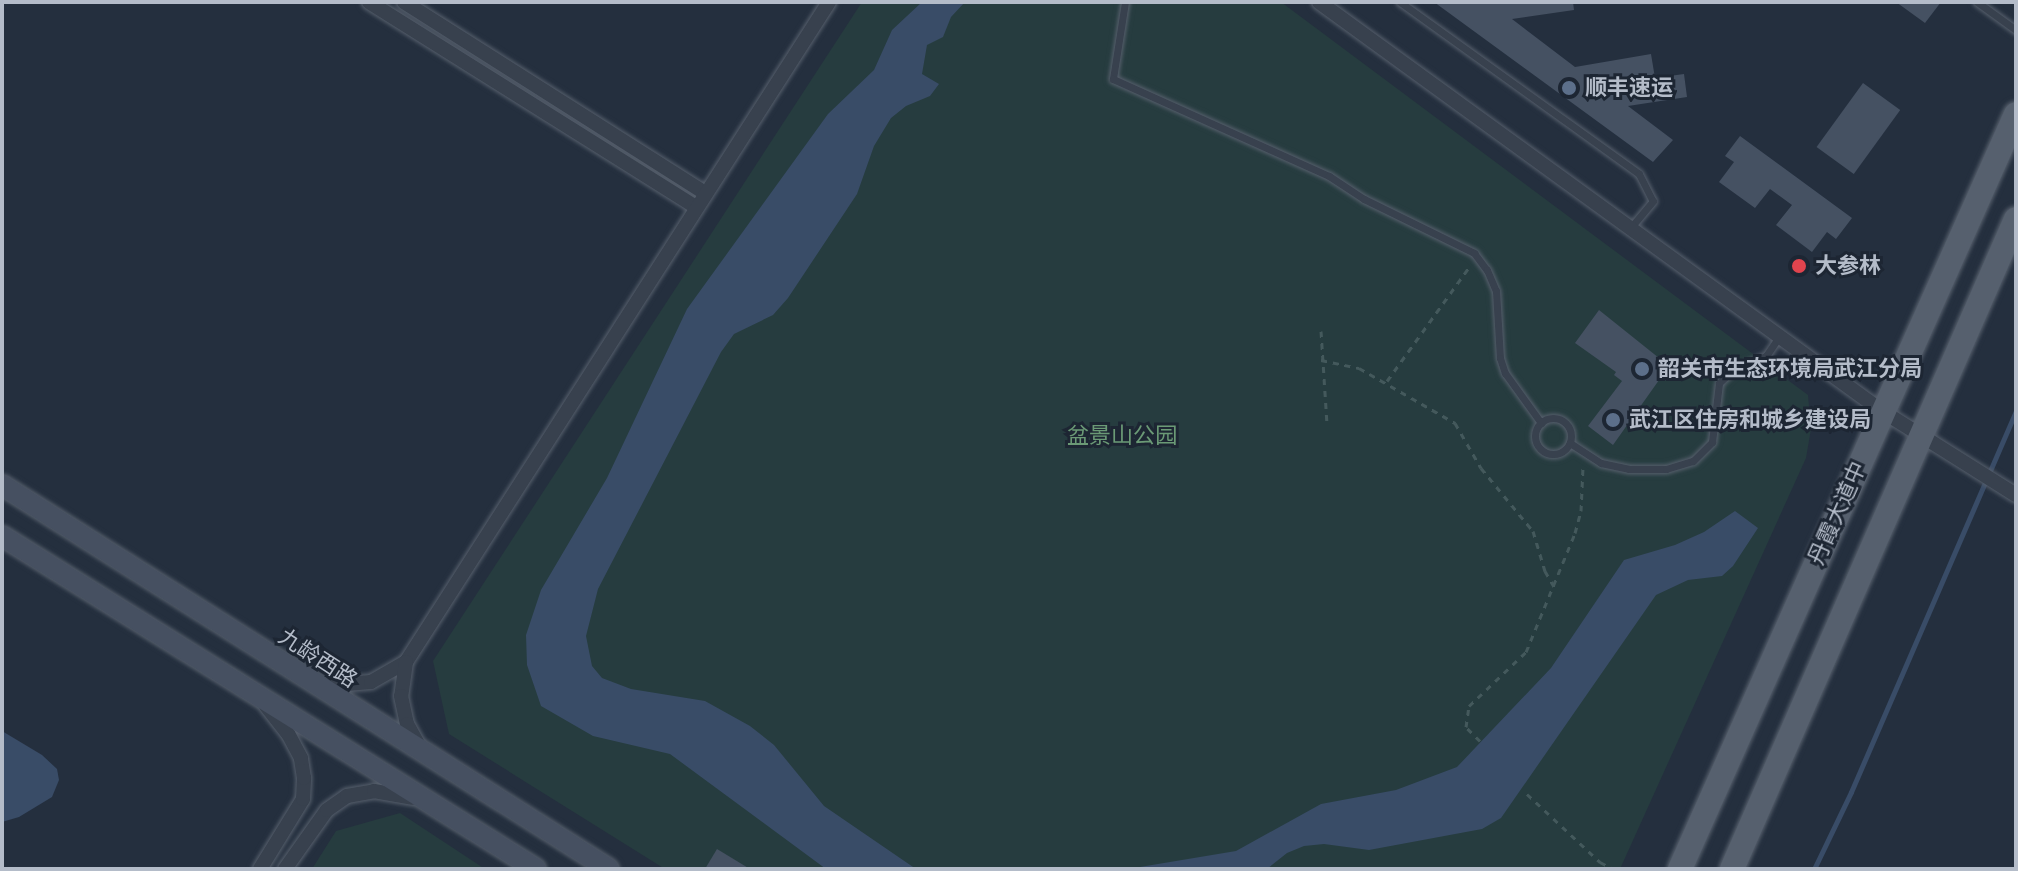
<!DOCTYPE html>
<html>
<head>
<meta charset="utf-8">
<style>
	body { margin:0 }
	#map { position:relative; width:2018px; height:871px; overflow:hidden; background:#242f3e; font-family:Inter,"Noto Sans SC",sans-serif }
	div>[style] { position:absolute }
	.green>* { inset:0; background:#263c3f }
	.water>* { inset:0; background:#394c67 }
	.stream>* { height:5px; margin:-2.5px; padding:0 2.5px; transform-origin:2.5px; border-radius:2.5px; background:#394c67 }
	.building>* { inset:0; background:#455162; transform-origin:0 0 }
	.path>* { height:3px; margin-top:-1.5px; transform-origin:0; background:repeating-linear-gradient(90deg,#44595c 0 6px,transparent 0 12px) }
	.roads { filter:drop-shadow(0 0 2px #565f6c) drop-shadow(0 0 2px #565f6c) }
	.lane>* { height:7px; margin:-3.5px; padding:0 3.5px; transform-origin:3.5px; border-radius:3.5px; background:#38414e }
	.lane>.ring { margin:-3.5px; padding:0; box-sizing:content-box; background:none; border:7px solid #38414e; border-radius:50% }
	.street>* { height:14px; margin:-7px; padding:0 7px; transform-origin:7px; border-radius:7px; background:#38414e }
	.secondary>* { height:20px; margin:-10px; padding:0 10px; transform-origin:10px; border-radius:10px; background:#465061 }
	.primary>* { height:24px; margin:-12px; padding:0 12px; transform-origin:12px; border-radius:12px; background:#56606e }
	.dots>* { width:22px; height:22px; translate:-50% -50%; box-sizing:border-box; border:4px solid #1d2633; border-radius:50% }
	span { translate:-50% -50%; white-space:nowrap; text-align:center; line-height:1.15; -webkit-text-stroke:6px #1d2633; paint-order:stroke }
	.poi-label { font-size:22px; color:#b4bcc9; font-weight:700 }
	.left { translate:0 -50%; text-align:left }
	.park-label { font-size:22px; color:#6b9a76 }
	.street-label { font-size:22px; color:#b4bcc9 }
	.frame { position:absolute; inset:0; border:4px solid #b4bcc9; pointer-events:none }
</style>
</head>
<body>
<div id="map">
	<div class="green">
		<i style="clip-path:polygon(862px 2px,1281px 2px,1808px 395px,1811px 429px,1806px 458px,1620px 869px,665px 869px,449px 734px,433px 661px)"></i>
		<i style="clip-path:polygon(400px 813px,485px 869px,312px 869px,336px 831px)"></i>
	</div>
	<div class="water">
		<i style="clip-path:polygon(922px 2px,965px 2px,951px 17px,943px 37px,927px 45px,922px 74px,939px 84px,930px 96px,906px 106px,891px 118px,874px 146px,857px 194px,788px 298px,773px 315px,734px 334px,721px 352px,598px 589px,586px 636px,592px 666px,602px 678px,631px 689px,705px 701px,750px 726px,774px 745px,824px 806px,916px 869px,826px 869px,670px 754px,593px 736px,541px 706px,527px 665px,526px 635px,541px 590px,607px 478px,687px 309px,828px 114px,874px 70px,892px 30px)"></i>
		<i style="clip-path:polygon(1735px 511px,1758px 528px,1733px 566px,1722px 576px,1688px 580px,1656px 595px,1501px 818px,1482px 829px,1369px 850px,1324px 844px,1304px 846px,1287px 853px,1267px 869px,1128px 869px,1236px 851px,1321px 804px,1396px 790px,1457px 767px,1551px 668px,1624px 560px,1675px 545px,1704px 532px)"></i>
		<i style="clip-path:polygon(2px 731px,42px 755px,57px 769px,59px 780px,52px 797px,19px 817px,2px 822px)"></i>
	</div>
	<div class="stream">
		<i style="left:1814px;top:869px;width:85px;rotate:-64.3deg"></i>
		<i style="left:1851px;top:792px;width:415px;rotate:-66.6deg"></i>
	</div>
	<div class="building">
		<i style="clip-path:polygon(1434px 2px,1573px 2px,1574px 10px,1512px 19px,1575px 67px,1651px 54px,1655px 78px,1684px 74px,1687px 97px,1628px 106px,1673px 140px,1653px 162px)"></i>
		<i style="clip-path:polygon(1896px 2px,1941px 2px,1925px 23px)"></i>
		<i style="left:1863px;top:83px;width:46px;height:79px;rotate:36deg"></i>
		<i style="clip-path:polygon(1740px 136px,1852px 218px,1836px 239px,1827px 232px,1812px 252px,1776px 225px,1792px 205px,1770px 189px,1755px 208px,1719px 182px,1734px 162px,1725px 156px)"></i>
		<i style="clip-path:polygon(1599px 310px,1669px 366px,1613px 445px,1588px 426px,1622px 381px,1614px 375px,1616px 372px,1575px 343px)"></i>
		<i style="clip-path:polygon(717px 849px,750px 869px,705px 869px)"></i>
	</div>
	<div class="path">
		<i style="left:1321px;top:331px;width:94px;rotate:86.3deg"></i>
		<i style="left:1321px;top:360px;width:39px;rotate:12deg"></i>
		<i style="left:1359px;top:368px;width:111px;rotate:29.8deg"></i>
		<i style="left:1455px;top:423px;width:52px;rotate:60deg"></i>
		<i style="left:1481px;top:468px;width:82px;rotate:50.5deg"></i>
		<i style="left:1533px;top:531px;width:42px;rotate:73.3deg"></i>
		<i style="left:1545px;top:571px;width:20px;rotate:60deg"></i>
		<i style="left:1387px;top:381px;width:142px;rotate:-54.2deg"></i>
		<i style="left:1480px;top:741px;width:20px;rotate:-135deg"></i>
		<i style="left:1466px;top:727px;width:21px;rotate:-82deg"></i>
		<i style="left:1469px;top:706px;width:79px;rotate:-43.5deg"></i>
		<i style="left:1526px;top:652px;width:129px;rotate:-67.6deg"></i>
		<i style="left:1575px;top:533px;width:23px;rotate:-75deg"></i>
		<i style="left:1581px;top:511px;width:44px;rotate:-87.4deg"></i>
		<i style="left:1527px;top:794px;width:100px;rotate:43deg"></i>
		<i style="left:1600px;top:862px;width:15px;rotate:28deg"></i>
	</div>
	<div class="roads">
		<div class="lane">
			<i style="left:1125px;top:2px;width:78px;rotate:98.9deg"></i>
			<i style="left:1113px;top:79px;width:237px;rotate:24.2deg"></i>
			<i style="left:1329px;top:176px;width:42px;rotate:33.3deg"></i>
			<i style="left:1364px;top:199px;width:123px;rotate:26.1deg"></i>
			<i style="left:1474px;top:253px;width:21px;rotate:53deg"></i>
			<i style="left:1487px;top:270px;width:23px;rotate:67deg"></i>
			<i style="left:1496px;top:291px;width:67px;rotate:86.6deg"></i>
			<i style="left:1500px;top:358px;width:16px;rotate:72deg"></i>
			<i style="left:1505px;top:373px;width:62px;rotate:54.2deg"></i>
			<i style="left:1400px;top:2px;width:294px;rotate:35.7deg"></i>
			<i style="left:1639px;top:174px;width:30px;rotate:63deg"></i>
			<i style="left:1653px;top:201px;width:34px;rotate:130deg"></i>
			<i style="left:1977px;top:2px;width:48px;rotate:35.7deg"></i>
			<i class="ring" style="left:1535px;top:418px;width:29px;height:29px"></i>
			<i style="left:1570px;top:443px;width:37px;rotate:33deg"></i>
			<i style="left:1601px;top:463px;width:29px;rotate:12deg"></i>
			<i style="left:1629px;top:469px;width:37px"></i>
			<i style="left:1666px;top:469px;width:28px;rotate:-17deg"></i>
			<i style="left:1693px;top:461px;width:27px;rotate:-45deg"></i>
			<i style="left:1712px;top:442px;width:59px;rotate:-83.2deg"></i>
			<i style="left:1719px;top:383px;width:18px;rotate:-43deg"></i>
			<i style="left:1732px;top:371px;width:37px;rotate:-24deg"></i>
			<i style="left:1766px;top:356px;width:23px;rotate:-56deg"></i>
		</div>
		<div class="street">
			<i style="left:369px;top:2px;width:386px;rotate:32.1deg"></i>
			<i style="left:404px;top:2px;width:356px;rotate:32.4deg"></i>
			<i style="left:1319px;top:2px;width:696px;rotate:36deg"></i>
			<i style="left:1882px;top:411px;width:158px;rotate:32.1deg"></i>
			<i style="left:406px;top:662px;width:784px;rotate:-57.34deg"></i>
			<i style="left:321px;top:686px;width:50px;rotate:-4.6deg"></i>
			<i style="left:371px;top:682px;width:40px;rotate:-29.7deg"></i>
			<i style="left:406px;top:662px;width:34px;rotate:98deg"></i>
			<i style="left:401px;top:696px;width:29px;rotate:78deg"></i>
			<i style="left:407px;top:724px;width:25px;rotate:61deg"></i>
			<i style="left:260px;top:869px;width:82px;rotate:-58.4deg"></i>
			<i style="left:303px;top:799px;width:21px;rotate:-87deg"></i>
			<i style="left:304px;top:778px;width:20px;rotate:-99deg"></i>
			<i style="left:301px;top:758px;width:27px;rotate:-118deg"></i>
			<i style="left:288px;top:734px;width:36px;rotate:-128deg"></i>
			<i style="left:285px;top:869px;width:72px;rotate:-54.6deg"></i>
			<i style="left:327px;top:810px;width:24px;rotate:-35deg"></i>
			<i style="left:347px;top:796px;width:27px;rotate:-10deg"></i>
			<i style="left:374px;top:791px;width:39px;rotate:10deg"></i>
		</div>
		<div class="secondary">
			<i style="left:2px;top:485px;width:718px;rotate:32.32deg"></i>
			<i style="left:2px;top:536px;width:629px;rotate:31.95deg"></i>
		</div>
		<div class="primary">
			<i style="left:1680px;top:869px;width:826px;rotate:-66.01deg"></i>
			<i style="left:1732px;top:869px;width:709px;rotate:-66.4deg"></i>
		</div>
	</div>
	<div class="dots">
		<i style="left:1569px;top:88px;background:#5c6f8a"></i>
		<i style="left:1799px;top:266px;background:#e0444e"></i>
		<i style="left:1642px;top:369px;background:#5c6f8a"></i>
		<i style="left:1613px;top:420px;background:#5c6f8a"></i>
	</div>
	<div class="poi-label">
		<span class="left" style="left:1585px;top:88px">顺丰速运</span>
		<span class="left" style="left:1815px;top:266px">大参林</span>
		<span class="left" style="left:1658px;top:369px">韶关市生态环境局武江分局</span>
		<span class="left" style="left:1629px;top:420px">武江区住房和城乡建设局</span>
	</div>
	<div class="park-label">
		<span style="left:1122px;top:436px">盆景山公园</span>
	</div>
	<div class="street-label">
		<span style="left:1837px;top:513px;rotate:-66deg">丹霞大道中</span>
		<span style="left:318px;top:658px;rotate:33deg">九龄西路</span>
	</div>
	<div class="frame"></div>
</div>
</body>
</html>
